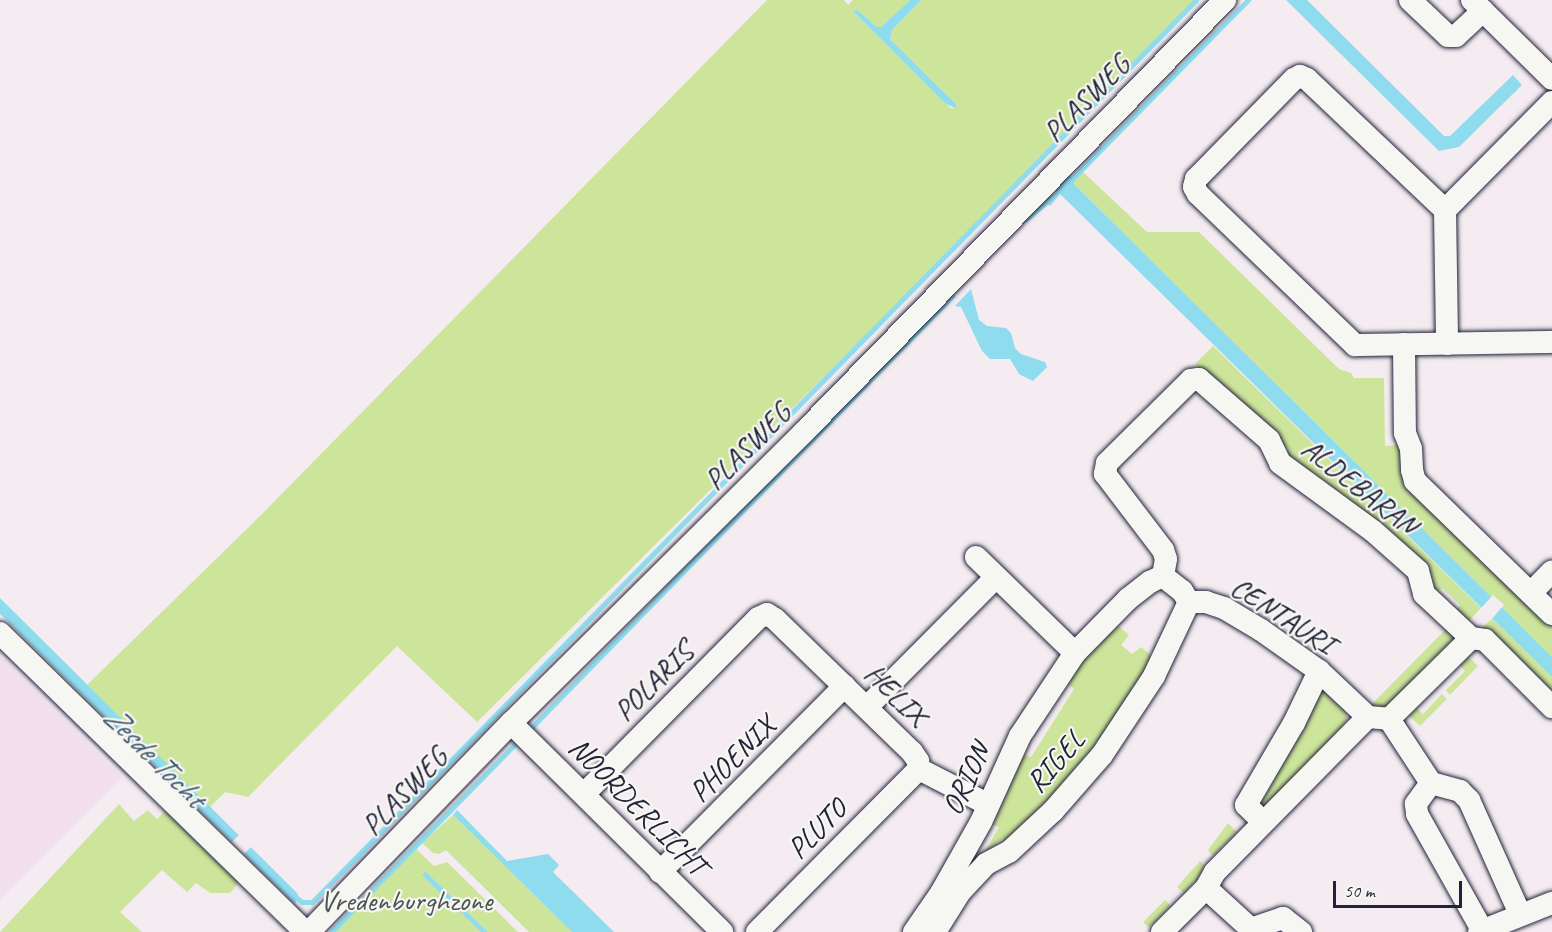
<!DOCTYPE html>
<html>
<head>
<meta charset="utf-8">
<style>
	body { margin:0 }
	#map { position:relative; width:1552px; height:932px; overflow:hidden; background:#f4ecf0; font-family:Caveat,sans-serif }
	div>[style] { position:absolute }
	.built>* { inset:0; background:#f2e0ee }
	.green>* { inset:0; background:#cde59a; transform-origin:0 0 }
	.water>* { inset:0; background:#8fdcee }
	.pier>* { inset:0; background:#f4ecf0; transform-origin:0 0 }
	.stream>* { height:5px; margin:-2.5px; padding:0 2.5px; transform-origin:2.5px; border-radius:2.5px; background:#8fdcee }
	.roads { filter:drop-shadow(0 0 2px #22223b) drop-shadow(0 0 2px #22223b) }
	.minor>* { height:22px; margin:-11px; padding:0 11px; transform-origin:11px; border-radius:11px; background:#f6f6f2 }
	span { translate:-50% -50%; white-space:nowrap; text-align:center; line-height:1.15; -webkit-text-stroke:4.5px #f6f6f2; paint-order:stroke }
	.street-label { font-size:30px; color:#22223b }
	.park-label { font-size:30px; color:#4d5353 }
	.water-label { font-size:32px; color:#435a71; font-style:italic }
	.scale { position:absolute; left:1333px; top:881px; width:129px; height:27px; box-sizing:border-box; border:3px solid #22223b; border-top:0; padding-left:8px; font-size:18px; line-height:21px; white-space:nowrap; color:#22223b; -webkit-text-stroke:4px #f6f6f2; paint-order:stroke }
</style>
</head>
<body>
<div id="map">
	<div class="built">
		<i style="clip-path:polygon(0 656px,122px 777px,0 900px)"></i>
	</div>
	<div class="green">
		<i style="clip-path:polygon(767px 0,844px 0,848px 5px,853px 0,910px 0,881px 27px,877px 27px,856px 9px,853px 11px,952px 109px,957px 105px,890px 39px,892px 30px,921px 0,1197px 0,1090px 112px,477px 722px,397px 646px,248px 797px,225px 792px,210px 807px,87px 685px,261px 515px)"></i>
		<i style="clip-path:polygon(1082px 171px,1147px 232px,1199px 232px,1339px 369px,1351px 373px,1354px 378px,1384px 378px,1385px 446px,1398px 445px,1552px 622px,1552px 657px,1074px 184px,1074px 180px)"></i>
		<i style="clip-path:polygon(1213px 346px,1481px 608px,1464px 626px,1452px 614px,1460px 605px,1442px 588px,1434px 595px,1431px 584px,1434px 580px,1392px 540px,1345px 502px,1348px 498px,1311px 471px,1307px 476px,1282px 457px,1289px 449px,1195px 364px)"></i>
		<i style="clip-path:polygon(1492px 618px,1552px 677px,1552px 697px,1482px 628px)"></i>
		<i style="clip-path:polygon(1114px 622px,1129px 635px,1121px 645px,1132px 654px,1141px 647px,1153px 657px,1086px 761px,1009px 844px,1002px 838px,989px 851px,986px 850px,999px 827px,992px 824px,1020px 753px,1031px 757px,1074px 689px,1064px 681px)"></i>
		<i style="clip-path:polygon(1448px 627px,1456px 639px,1392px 708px,1370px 706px)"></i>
		<i style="clip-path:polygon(1465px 653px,1478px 666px,1450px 695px,1446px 690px,1465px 671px,1456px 661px)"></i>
		<i style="clip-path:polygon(1322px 687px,1345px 710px,1347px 719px,1343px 726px,1346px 729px,1267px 809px,1254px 803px,1260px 804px,1290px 752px)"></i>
		<i style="clip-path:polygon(1442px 694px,1447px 699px,1420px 726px,1406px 713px,1414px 706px,1423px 714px)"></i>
		<i style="clip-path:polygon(119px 804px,134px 821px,148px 810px,157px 819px,169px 807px,239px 878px,237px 885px,230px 893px,210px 893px,196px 883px,187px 892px,162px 870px,120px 912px,142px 932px,0 932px)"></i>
		<i style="clip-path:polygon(453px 815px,504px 865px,572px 932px,529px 932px,446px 850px,439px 854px,433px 853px,422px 843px)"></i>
		<i style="clip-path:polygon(1228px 823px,1237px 832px,1213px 856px,1208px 850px)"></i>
		<i style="clip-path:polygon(415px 848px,434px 866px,447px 862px,518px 932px,488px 932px,426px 872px,483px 932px,329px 932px)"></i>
		<i style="clip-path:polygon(1200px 861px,1208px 869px,1201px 886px,1195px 881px,1184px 893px,1177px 887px)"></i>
		<i style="left:1165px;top:900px;width:8px;height:31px;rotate:45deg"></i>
	</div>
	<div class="water">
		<i style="clip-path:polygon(910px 0,921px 0,892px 30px,890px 39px,957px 105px,955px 108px,945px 103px,853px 11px,856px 9px,877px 27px,881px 27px)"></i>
		<i style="clip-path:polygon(1286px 0,1307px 0,1444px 136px,1450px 136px,1513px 75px,1522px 85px,1459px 147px,1439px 151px)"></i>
		<i style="clip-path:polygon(1051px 161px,1067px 176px,1074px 177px,1074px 184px,1552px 657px,1552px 677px,1060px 194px,1050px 206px,1045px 200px,1056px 193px,1056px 189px,1040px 172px)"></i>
		<i style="clip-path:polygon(971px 289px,979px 320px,987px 326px,1006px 328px,1011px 333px,1015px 348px,1021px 354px,1045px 362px,1047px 367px,1033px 381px,1019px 374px,1010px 359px,990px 359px,982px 351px,961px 307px,955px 306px)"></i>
		<i style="clip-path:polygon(0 598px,298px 894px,295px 904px,0 614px)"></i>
		<i style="clip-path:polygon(457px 810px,507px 861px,548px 854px,559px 865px,553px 872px,614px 932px,572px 932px,453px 815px)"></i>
		<i style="clip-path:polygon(426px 871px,426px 872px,488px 932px,481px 932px,422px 875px)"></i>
	</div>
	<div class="pier">
		<i style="left:1493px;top:595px;width:15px;height:21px;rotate:42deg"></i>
		<i style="left:242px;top:832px;width:17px;height:18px;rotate:45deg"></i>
	</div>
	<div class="stream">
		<i style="left:1070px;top:181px;width:254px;rotate:-45.5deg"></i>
		<i style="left:1025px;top:220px;width:33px;rotate:-40deg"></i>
		<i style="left:527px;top:732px;width:609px;rotate:-45.73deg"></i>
		<i style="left:292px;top:894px;width:13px;rotate:39deg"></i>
		<i style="left:302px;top:902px;width:10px"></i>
		<i style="left:312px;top:902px;width:1263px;rotate:-45.58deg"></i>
		<i style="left:331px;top:932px;width:270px;rotate:-45.6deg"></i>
	</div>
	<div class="roads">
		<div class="minor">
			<i style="left:1410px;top:0;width:52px;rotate:43.5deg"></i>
			<i style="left:1448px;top:36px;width:8px"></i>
			<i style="left:1456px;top:36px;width:37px;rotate:-43deg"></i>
			<i style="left:1472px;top:0;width:112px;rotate:44.6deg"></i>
			<i style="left:1552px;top:102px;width:152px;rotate:134.7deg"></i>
			<i style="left:1445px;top:210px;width:190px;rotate:-136.5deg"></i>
			<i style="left:1307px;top:79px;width:8px;rotate:-157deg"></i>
			<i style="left:1300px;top:76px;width:7px;rotate:153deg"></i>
			<i style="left:1294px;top:79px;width:140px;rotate:134.4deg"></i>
			<i style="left:1196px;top:179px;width:8px;rotate:104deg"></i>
			<i style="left:1194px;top:187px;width:8px;rotate:60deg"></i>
			<i style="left:1198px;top:194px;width:218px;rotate:43.9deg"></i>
			<i style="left:1355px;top:345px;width:197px;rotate:-0.9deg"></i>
			<i style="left:1445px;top:210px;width:134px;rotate:89.1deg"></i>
			<i style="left:1404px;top:344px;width:89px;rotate:89.4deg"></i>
			<i style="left:1405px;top:433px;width:17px;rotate:69deg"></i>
			<i style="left:1411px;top:449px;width:21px;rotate:87deg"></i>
			<i style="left:1412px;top:470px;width:11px;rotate:75deg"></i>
			<i style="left:1415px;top:481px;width:191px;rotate:44.2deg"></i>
			<i style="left:976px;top:557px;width:138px;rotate:44.1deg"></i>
			<i style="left:1531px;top:593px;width:30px;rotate:-46deg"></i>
			<i style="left:0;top:633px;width:427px;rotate:44.4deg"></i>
			<i style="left:1471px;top:638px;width:14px;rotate:8deg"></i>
			<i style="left:1485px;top:640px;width:95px;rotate:45deg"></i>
			<i style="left:867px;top:707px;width:183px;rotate:-45.2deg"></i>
			<i style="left:1368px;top:717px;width:67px;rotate:-136.8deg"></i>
			<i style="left:1319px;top:671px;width:71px;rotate:-144.7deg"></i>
			<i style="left:1261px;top:630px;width:43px;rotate:-149.3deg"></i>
			<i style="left:1224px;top:608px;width:19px;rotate:-162deg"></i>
			<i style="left:1206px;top:602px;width:17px;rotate:180deg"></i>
			<i style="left:1189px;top:602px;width:13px;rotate:-122deg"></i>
			<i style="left:1182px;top:591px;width:24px;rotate:-142deg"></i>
			<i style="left:1163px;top:576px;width:17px;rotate:-80deg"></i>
			<i style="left:1166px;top:559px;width:9px;rotate:-108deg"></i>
			<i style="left:1163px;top:550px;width:96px;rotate:-127.3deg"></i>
			<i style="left:1105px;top:474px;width:11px;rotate:-80deg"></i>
			<i style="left:1107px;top:463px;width:118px;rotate:-44.7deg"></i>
			<i style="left:1191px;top:380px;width:8px;rotate:-7deg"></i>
			<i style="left:1199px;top:379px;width:93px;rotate:41.1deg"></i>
			<i style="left:1269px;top:440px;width:25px;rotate:64deg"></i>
			<i style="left:1280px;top:463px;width:115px;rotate:36.2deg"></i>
			<i style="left:1373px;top:531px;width:60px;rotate:41.6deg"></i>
			<i style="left:1418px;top:571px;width:24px;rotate:75deg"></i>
			<i style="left:1424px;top:594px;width:64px;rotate:43.1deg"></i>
			<i style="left:1389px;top:719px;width:77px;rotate:56.7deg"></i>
			<i style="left:1431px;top:783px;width:26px;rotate:126deg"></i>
			<i style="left:1416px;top:804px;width:10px;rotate:84deg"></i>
			<i style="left:1417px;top:814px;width:133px;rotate:60.7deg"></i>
			<i style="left:511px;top:723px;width:297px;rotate:44.7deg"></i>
			<i style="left:1431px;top:783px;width:30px;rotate:15deg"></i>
			<i style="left:1460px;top:791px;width:13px;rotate:45deg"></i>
			<i style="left:1469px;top:800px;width:125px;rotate:65.9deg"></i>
			<i style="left:584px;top:794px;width:247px;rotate:-45.3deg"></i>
			<i style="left:758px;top:618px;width:10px;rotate:-24deg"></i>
			<i style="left:767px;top:614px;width:9px;rotate:32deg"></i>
			<i style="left:775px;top:619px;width:191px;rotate:44.2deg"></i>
			<i style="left:912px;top:752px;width:11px;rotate:56deg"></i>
			<i style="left:918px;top:761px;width:8px;rotate:83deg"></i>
			<i style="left:919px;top:769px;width:76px;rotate:27.2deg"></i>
			<i style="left:1263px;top:822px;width:24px;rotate:-135deg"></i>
			<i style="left:1246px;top:805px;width:95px;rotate:-59.7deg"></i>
			<i style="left:1294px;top:723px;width:58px;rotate:-64.3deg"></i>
			<i style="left:660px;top:872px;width:262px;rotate:-45.2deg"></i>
			<i style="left:1206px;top:888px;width:61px;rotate:42.3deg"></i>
			<i style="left:1251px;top:929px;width:3px;rotate:108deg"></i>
			<i style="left:1251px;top:929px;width:34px;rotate:-19deg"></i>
			<i style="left:1283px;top:918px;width:23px;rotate:38deg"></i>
			<i style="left:309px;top:932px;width:291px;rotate:-46deg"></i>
			<i style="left:511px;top:723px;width:412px;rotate:-44.8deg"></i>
			<i style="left:803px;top:433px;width:605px;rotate:-45.74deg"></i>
			<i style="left:757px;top:932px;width:230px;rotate:-45.2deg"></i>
			<i style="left:914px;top:932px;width:47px;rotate:-55.3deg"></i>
			<i style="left:941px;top:893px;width:81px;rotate:-60.6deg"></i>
			<i style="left:981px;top:822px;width:94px;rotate:-65.6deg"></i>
			<i style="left:1020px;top:736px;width:100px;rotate:-56.5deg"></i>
			<i style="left:1075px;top:653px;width:76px;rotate:-45.5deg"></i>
			<i style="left:1128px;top:599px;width:28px;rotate:-38deg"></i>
			<i style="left:1150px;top:582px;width:14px;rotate:-25deg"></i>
			<i style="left:935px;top:932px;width:47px;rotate:-58deg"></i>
			<i style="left:960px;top:892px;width:38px;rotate:-47deg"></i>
			<i style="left:986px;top:864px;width:26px;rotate:-28deg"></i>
			<i style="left:1009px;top:852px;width:60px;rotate:-43deg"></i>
			<i style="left:1053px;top:811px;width:74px;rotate:-48.8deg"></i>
			<i style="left:1102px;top:755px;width:95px;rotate:-56.6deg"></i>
			<i style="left:1154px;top:676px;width:82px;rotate:-64.7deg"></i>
			<i style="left:1162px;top:932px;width:62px;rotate:-45deg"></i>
			<i style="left:1206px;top:888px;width:18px;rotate:-61deg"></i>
			<i style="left:1215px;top:872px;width:218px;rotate:-45.4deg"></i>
			<i style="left:1368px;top:717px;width:21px;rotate:5deg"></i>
			<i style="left:1389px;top:719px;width:115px;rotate:-44.6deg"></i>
			<i style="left:1479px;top:932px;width:79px;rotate:-21.7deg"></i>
		</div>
	</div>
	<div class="street-label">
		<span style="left:1086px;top:98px;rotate:-45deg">PLASWEG</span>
		<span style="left:747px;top:446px;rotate:-45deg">PLASWEG</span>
		<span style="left:1360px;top:486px;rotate:38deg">ALDEBARAN</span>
		<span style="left:1283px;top:615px;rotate:33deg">CENTAURI</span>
		<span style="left:653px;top:681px;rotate:-45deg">POLARIS</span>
		<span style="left:896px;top:694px;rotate:45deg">HELIX</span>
		<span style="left:732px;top:759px;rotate:-45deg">PHOENIX</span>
		<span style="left:1055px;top:761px;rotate:-49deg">RIGEL</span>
		<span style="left:966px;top:779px;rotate:-65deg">ORION</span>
		<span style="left:404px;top:791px;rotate:-46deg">PLASWEG</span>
		<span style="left:638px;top:806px;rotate:45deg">NOORDERLICHT</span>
		<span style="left:817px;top:829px;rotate:-45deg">PLUTO</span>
	</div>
	<div class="park-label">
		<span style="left:406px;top:900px">Vredenburghzone</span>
	</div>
	<div class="water-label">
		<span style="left:154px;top:757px;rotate:45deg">Zesde Tocht</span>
	</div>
	<div class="scale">50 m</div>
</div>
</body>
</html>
